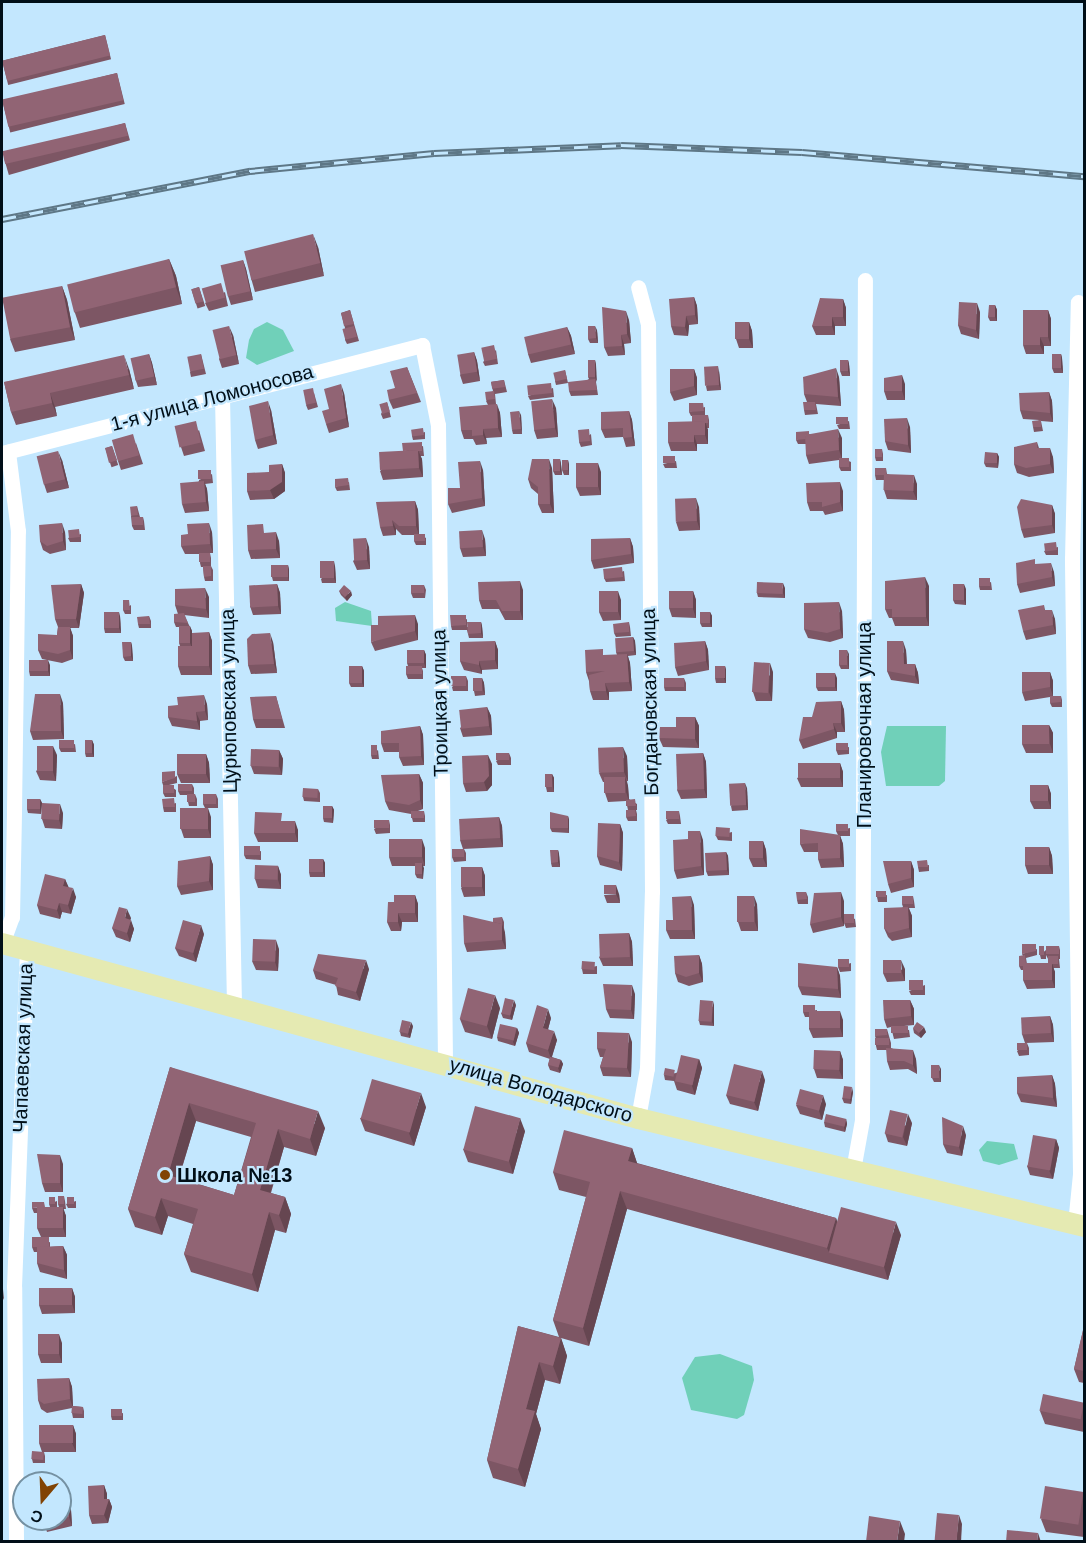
<!DOCTYPE html>
<html>
<head>
<meta charset="utf-8">
<style>
	body { margin:0 }
	#map { position:relative; width:1086px; height:1543px; overflow:hidden; background:#c3e7fe; font-family:Helvetica,sans-serif }
	div>[style] { position:absolute }
	.water>* { inset:0; background:#70d0b9 }
	.street>* { height:15px; margin:-7.5px; padding:0 7.5px; transform-origin:7.5px; border-radius:7.5px; background:#fff }
	.secondary>* { height:21px; margin:-10.5px; padding:0 10.5px; transform-origin:10.5px; border-radius:10.5px; background:#e5eab2 }
	.rail>* { height:7px; margin-top:-3.5px; transform-origin:0; background:repeating-linear-gradient(90deg,#c3e7fe 0 14px,#5e7786 0 28px); box-sizing:border-box; border-block:2px solid #5e7786 }
	.wall>* { inset:0; background:#7d5664; transform-origin:0 0 }
	.shaded-wall>* { inset:0; background:#664651 }
	.building>* { inset:0; background:#916474; transform-origin:0 0 }
	.dots>* { width:16px; height:16px; translate:-50% -50%; box-sizing:border-box; border:3px solid #c3e7fe; border-radius:50% }
	span { translate:-50% -50%; white-space:nowrap; text-align:center; line-height:1.15; -webkit-text-stroke:4.5px #c3e7fe; paint-order:stroke }
	.street-label { font-size:20px; color:#010f18 }
	.poi-label { font-size:20px; color:#010f18; font-weight:700 }
	.left { translate:0 -50%; text-align:left }
	.frame { position:absolute; inset:0; border:3px solid #010f18; pointer-events:none }
	.north { position:absolute; left:12px; top:1471px; width:60px; height:60px; box-sizing:border-box; background:#c3e7fe; border:2px solid #7591a2; border-radius:50%; rotate:199deg; font-size:16px; font-weight:700; line-height:24px; text-align:center; color:#010f18 }
	.north::after { content:''; display:block; margin:auto; width:21px; height:27px; background:#814304; clip-path:polygon(50% 0,100% 100%,50% 72%,0 100%) }
</style>
</head>
<body>
<div id="map">
	<div class="water">
		<i style="clip-path:polygon(267px 322px,283px 330px,294px 351px,257px 365px,246px 358px,249px 340px,254px 329px)"></i>
		<i style="clip-path:polygon(345px 602px,371px 611px,372px 626px,336px 621px,335px 608px)"></i>
		<i style="clip-path:polygon(887px 726px,946px 726px,945px 781px,939px 786px,886px 786px,881px 752px)"></i>
		<i style="clip-path:polygon(987px 1141px,1014px 1144px,1018px 1159px,999px 1165px,983px 1161px,979px 1150px)"></i>
		<i style="clip-path:polygon(720px 1354px,752px 1366px,754px 1380px,744px 1415px,737px 1419px,691px 1410px,682px 1378px,695px 1357px)"></i>
	</div>
	<div class="street">
		<i style="left:222px;top:396px;width:610px;rotate:88.87deg"></i>
		<i style="left:2px;top:453px;width:434px;rotate:-14.4deg"></i>
		<i style="left:422px;top:345px;width:82px;rotate:78.7deg"></i>
		<i style="left:438px;top:425px;width:638px;rotate:89.37deg"></i>
		<i style="left:2px;top:944px;width:29px;rotate:-70deg"></i>
		<i style="left:12px;top:917px;width:107px;rotate:-88.9deg"></i>
		<i style="left:14px;top:810px;width:279px;rotate:-89.2deg"></i>
		<i style="left:18px;top:531px;width:80px;rotate:-97.2deg"></i>
		<i style="left:638px;top:1118px;width:51px;rotate:-79.8deg"></i>
		<i style="left:647px;top:1068px;width:176px;rotate:-88.4deg"></i>
		<i style="left:652px;top:892px;width:568px;rotate:-90.4deg"></i>
		<i style="left:648px;top:324px;width:38px;rotate:-105deg"></i>
		<i style="left:853px;top:1170px;width:51px;rotate:-79.8deg"></i>
		<i style="left:862px;top:1120px;width:840px;rotate:-89.8deg"></i>
		<i style="left:1075px;top:1224px;width:50px;rotate:-84.3deg"></i>
		<i style="left:1080px;top:1174px;width:615px;rotate:-90.75deg"></i>
		<i style="left:1072px;top:559px;width:257px;rotate:-88.7deg"></i>
		<i style="left:16px;top:1542px;width:255px;rotate:-90.4deg"></i>
		<i style="left:14px;top:1287px;width:336px;rotate:-87.8deg"></i>
	</div>
	<div class="secondary">
		<i style="left:2px;top:943px;width:660px;rotate:15.38deg"></i>
		<i style="left:638px;top:1118px;width:459px;rotate:13.6deg"></i>
	</div>
	<div class="rail">
		<i style="left:2px;top:219px;width:253px;rotate:-11deg"></i>
		<i style="left:250px;top:171px;width:185px;rotate:-5.6deg"></i>
		<i style="left:434px;top:153px;width:187px;rotate:-2.4deg"></i>
		<i style="left:621px;top:145px;width:181px;rotate:2.2deg"></i>
		<i style="left:802px;top:152px;width:283px;rotate:4.9deg"></i>
	</div>
	<div class="wall">
		<i style="left:105px;top:35px;width:25px;height:106px;rotate:76deg"></i>
		<i style="left:117px;top:73px;width:32px;height:118px;rotate:76deg"></i>
		<i style="left:125px;top:123px;width:18px;height:126px;rotate:74deg"></i>
		<i style="clip-path:polygon(318px 247px,324px 276px,255px 292px,251px 278px)"></i>
		<i style="clip-path:polygon(169px 259px,176px 276px,182px 304px,80px 328px,74px 310px)"></i>
		<i style="clip-path:polygon(243px 260px,246px 269px,253px 300px,231px 305px,228px 296px)"></i>
		<i style="clip-path:polygon(62px 286px,67px 300px,75px 340px,15px 352px,10px 339px)"></i>
		<i style="left:199px;top:287px;width:20px;height:8px;rotate:72deg"></i>
		<i style="clip-path:polygon(225px 292px,228px 306px,209px 311px,205px 303px)"></i>
		<i style="clip-path:polygon(694px 297px,697px 306px,698px 324px,689px 325px,688px 336px,674px 335px,671px 326px)"></i>
		<i style="clip-path:polygon(843px 299px,846px 308px,846px 326px,835px 326px,835px 335px,816px 335px,812px 326px)"></i>
		<i style="clip-path:polygon(995px 305px,997px 310px,997px 321px,990px 321px,988px 317px)"></i>
		<i style="clip-path:polygon(350px 310px,359px 341px,347px 344px,345px 340px,345px 328px,341px 313px)"></i>
		<i style="clip-path:polygon(1048px 310px,1051px 319px,1051px 346px,1044px 346px,1044px 354px,1026px 354px,1023px 345px)"></i>
		<i style="clip-path:polygon(980px 312px,979px 339px,961px 334px,958px 325px)"></i>
		<i style="clip-path:polygon(629px 320px,631px 343px,624px 344px,625px 355px,608px 356px,604px 347px)"></i>
		<i style="clip-path:polygon(749px 322px,752px 331px,753px 348px,739px 348px,736px 339px)"></i>
		<i style="clip-path:polygon(567px 327px,571px 336px,575px 354px,531px 363px,528px 354px)"></i>
		<i style="clip-path:polygon(597px 330px,598px 343px,590px 343px,588px 339px)"></i>
		<i style="clip-path:polygon(233px 335px,239px 364px,222px 368px,219px 359px)"></i>
		<i style="clip-path:polygon(496px 350px,498px 364px,485px 366px,483px 362px)"></i>
		<i style="clip-path:polygon(474px 352px,477px 361px,480px 381px,463px 384px,460px 375px)"></i>
		<i style="clip-path:polygon(149px 354px,152px 363px,157px 385px,138px 387px,135px 378px)"></i>
		<i style="clip-path:polygon(201px 354px,206px 374px,191px 377px,190px 372px)"></i>
		<i style="clip-path:polygon(1061px 354px,1062px 358px,1063px 373px,1054px 373px,1052px 368px)"></i>
		<i style="clip-path:polygon(595px 360px,596px 365px,596px 382px,598px 395px,571px 396px,569px 391px,589px 379px,588px 377px)"></i>
		<i style="clip-path:polygon(848px 360px,849px 364px,850px 376px,842px 376px,840px 371px)"></i>
		<i style="clip-path:polygon(407px 367px,421px 402px,393px 409px,389px 400px,395px 388px)"></i>
		<i style="clip-path:polygon(129px 369px,134px 389px,55px 407px,57px 416px,16px 425px,11px 412px,4px 382px)"></i>
		<i style="clip-path:polygon(694px 369px,697px 378px,697px 395px,674px 401px,670px 392px)"></i>
		<i style="clip-path:polygon(565px 370px,568px 383px,556px 385px,555px 381px)"></i>
		<i style="clip-path:polygon(719px 371px,721px 390px,707px 391px,706px 386px)"></i>
		<i style="clip-path:polygon(839px 377px,841px 406px,816px 404px,818px 414px,805px 415px,804px 410px,807px 402px,804px 394px)"></i>
		<i style="clip-path:polygon(504px 380px,507px 392px,495px 394px,496px 404px,500px 413px,502px 437px,486px 438px,487px 444px,476px 445px,473px 439px,464px 439px,461px 430px,488px 405px,486px 401px,493px 391px,491px 382px)"></i>
		<i style="clip-path:polygon(905px 384px,905px 400px,887px 400px,884px 391px)"></i>
		<i style="clip-path:polygon(553px 388px,554px 397px,530px 400px,528px 396px)"></i>
		<i style="clip-path:polygon(1049px 392px,1052px 401px,1053px 422px,1041px 421px,1043px 431px,1034px 432px,1033px 427px,1039px 420px,1023px 419px,1020px 410px)"></i>
		<i style="clip-path:polygon(314px 393px,318px 407px,308px 410px,306px 405px)"></i>
		<i style="clip-path:polygon(344px 393px,349px 427px,329px 433px,326px 424px)"></i>
		<i style="clip-path:polygon(387px 402px,391px 417px,383px 419px,381px 414px)"></i>
		<i style="clip-path:polygon(705px 407px,705px 415px,708px 415px,709px 420px,709px 428px,707px 428px,708px 430px,708px 444px,697px 444px,697px 451px,671px 451px,668px 442px,692px 422px,692px 416px,691px 416px,689px 412px)"></i>
		<i style="clip-path:polygon(556px 408px,558px 437px,537px 439px,534px 430px)"></i>
		<i style="clip-path:polygon(271px 410px,277px 444px,258px 449px,255px 440px)"></i>
		<i style="clip-path:polygon(629px 411px,632px 420px,635px 446px,626px 447px,623px 437px,605px 438px,601px 429px)"></i>
		<i style="clip-path:polygon(521px 415px,522px 434px,513px 434px,512px 430px)"></i>
		<i style="clip-path:polygon(849px 421px,850px 429px,839px 429px,837px 425px)"></i>
		<i style="clip-path:polygon(910px 427px,911px 453px,888px 450px,885px 441px)"></i>
		<i style="clip-path:polygon(199px 430px,205px 451px,184px 456px,181px 447px)"></i>
		<i style="clip-path:polygon(425px 432px,425px 439px,413px 440px,412px 436px)"></i>
		<i style="clip-path:polygon(591px 434px,592px 445px,581px 447px,579px 442px)"></i>
		<i style="clip-path:polygon(810px 434px,842px 438px,842px 458px,851px 462px,851px 471px,841px 471px,839px 467px,839px 460px,809px 464px,806px 455px,806px 444px,798px 444px,796px 440px)"></i>
		<i style="clip-path:polygon(1037px 442px,1039px 448px,1053px 457px,1054px 473px,1029px 477px,1017px 473px,1014px 464px)"></i>
		<i style="clip-path:polygon(136px 443px,143px 464px,121px 470px,118px 461px)"></i>
		<i style="left:112px;top:446px;width:20px;height:7px;rotate:72deg"></i>
		<i style="clip-path:polygon(423px 446px,424px 456px,420px 456px,422px 459px,423px 477px,383px 480px,380px 471px,403px 451px)"></i>
		<i style="clip-path:polygon(882px 449px,883px 454px,883px 461px,876px 461px,875px 457px)"></i>
		<i style="clip-path:polygon(997px 453px,999px 457px,998px 468px,986px 467px,984px 463px)"></i>
		<i style="clip-path:polygon(560px 459px,561px 464px,562px 475px,555px 475px,553px 471px)"></i>
		<i style="clip-path:polygon(62px 460px,69px 488px,47px 493px,44px 484px)"></i>
		<i style="clip-path:polygon(568px 460px,569px 465px,569px 475px,564px 475px,562px 470px)"></i>
		<i style="clip-path:polygon(676px 461px,677px 468px,665px 468px,663px 464px)"></i>
		<i style="clip-path:polygon(282px 464px,285px 473px,285px 491px,274px 499px,250px 500px,247px 491px,269px 472px)"></i>
		<i style="clip-path:polygon(552px 468px,554px 513px,542px 513px,538px 504px,538px 494px,531px 488px,528px 479px)"></i>
		<i style="clip-path:polygon(886px 468px,887px 474px,917px 484px,917px 500px,887px 499px,884px 490px,884px 480px,876px 480px,875px 475px)"></i>
		<i style="clip-path:polygon(483px 470px,485px 506px,452px 513px,448px 504px,460px 488px)"></i>
		<i style="clip-path:polygon(601px 472px,601px 495px,580px 496px,576px 487px)"></i>
		<i style="clip-path:polygon(212px 474px,213px 483px,205px 484px,207px 489px,209px 511px,185px 513px,182px 504px,199px 481px,199px 480px)"></i>
		<i style="clip-path:polygon(349px 482px,350px 490px,337px 491px,335px 487px)"></i>
		<i style="clip-path:polygon(843px 491px,843px 511px,825px 515px,823px 511px,810px 511px,807px 502px)"></i>
		<i style="clip-path:polygon(415px 501px,418px 510px,419px 534px,426px 538px,426px 545px,416px 545px,414px 541px,414px 535px,402px 535px,396px 529px,396px 535px,383px 536px,380px 527px)"></i>
		<i style="clip-path:polygon(1052px 505px,1055px 514px,1055px 533px,1024px 538px,1021px 529px)"></i>
		<i style="clip-path:polygon(137px 506px,140px 517px,143px 517px,144px 521px,145px 530px,134px 530px,132px 526px,131px 516px)"></i>
		<i style="clip-path:polygon(699px 507px,700px 530px,679px 531px,676px 522px)"></i>
		<i style="clip-path:polygon(65px 532px,66px 550px,50px 554px,43px 550px,40px 541px)"></i>
		<i style="clip-path:polygon(212px 532px,213px 553px,210px 553px,211px 558px,211px 566px,213px 570px,213px 581px,205px 581px,204px 577px,203px 567px,201px 567px,200px 563px,201px 554px,185px 554px,181px 546px)"></i>
		<i style="clip-path:polygon(267px 533px,279px 541px,280px 558px,251px 559px,248px 550px)"></i>
		<i style="clip-path:polygon(81px 534px,81px 542px,70px 542px,68px 538px)"></i>
		<i style="clip-path:polygon(630px 538px,633px 547px,634px 563px,594px 569px,591px 560px)"></i>
		<i style="clip-path:polygon(485px 539px,486px 556px,463px 557px,460px 548px)"></i>
		<i style="clip-path:polygon(369px 547px,370px 569px,357px 570px,353px 561px)"></i>
		<i style="clip-path:polygon(1058px 547px,1058px 555px,1046px 555px,1044px 551px)"></i>
		<i style="clip-path:polygon(1037px 564px,1054px 572px,1055px 586px,1020px 593px,1017px 584px)"></i>
		<i style="clip-path:polygon(288px 565px,289px 570px,289px 581px,273px 581px,272px 577px)"></i>
		<i style="clip-path:polygon(335px 566px,336px 583px,322px 583px,321px 579px)"></i>
		<i style="clip-path:polygon(624px 571px,625px 581px,606px 582px,604px 578px)"></i>
		<i style="clip-path:polygon(991px 582px,992px 590px,980px 590px,979px 586px)"></i>
		<i style="clip-path:polygon(81px 584px,84px 593px,79px 628px,70px 628px,73px 636px,73px 659px,62px 663px,42px 659px,38px 650px,57px 635px,58px 627px,55px 619px)"></i>
		<i style="clip-path:polygon(277px 584px,280px 593px,281px 614px,253px 615px,250px 606px)"></i>
		<i style="clip-path:polygon(424px 585px,426px 590px,425px 598px,413px 598px,411px 593px)"></i>
		<i style="clip-path:polygon(929px 586px,929px 626px,895px 626px,892px 618px,889px 618px,885px 609px)"></i>
		<i style="clip-path:polygon(785px 588px,785px 598px,758px 597px,757px 593px)"></i>
		<i style="clip-path:polygon(966px 589px,966px 605px,955px 604px,953px 600px)"></i>
		<i style="clip-path:polygon(523px 590px,523px 620px,505px 620px,499px 609px,482px 609px,479px 600px)"></i>
		<i style="clip-path:polygon(339px 591px,352px 595px,347px 601px,341px 595px)"></i>
		<i style="clip-path:polygon(693px 591px,696px 600px,696px 618px,672px 617px,669px 608px)"></i>
		<i style="clip-path:polygon(209px 597px,209px 618px,184px 615px,192px 631px,192px 646px,209px 632px,212px 641px,212px 675px,181px 675px,178px 666px,180px 646px,179px 643px,179px 627px,176px 627px,174px 622px,178px 614px,175px 605px)"></i>
		<i style="clip-path:polygon(621px 600px,621px 620px,603px 621px,599px 612px)"></i>
		<i style="clip-path:polygon(131px 605px,131px 614px,125px 614px,123px 610px)"></i>
		<i style="clip-path:polygon(1044px 605px,1045px 610px,1055px 619px,1056px 634px,1026px 640px,1023px 631px)"></i>
		<i style="clip-path:polygon(842px 611px,843px 638px,830px 642px,808px 638px,804px 629px)"></i>
		<i style="clip-path:polygon(710px 612px,712px 616px,712px 627px,702px 627px,700px 623px)"></i>
		<i style="clip-path:polygon(120px 616px,121px 633px,105px 633px,104px 628px)"></i>
		<i style="clip-path:polygon(149px 616px,151px 621px,151px 628px,139px 628px,138px 624px)"></i>
		<i style="clip-path:polygon(467px 619px,467px 627px,481px 622px,482px 626px,483px 638px,469px 638px,467px 630px,452px 630px,451px 626px)"></i>
		<i style="clip-path:polygon(629px 622px,630px 627px,631px 636px,616px 637px,614px 633px)"></i>
		<i style="clip-path:polygon(418px 624px,418px 640px,375px 651px,371px 642px)"></i>
		<i style="clip-path:polygon(633px 637px,635px 641px,636px 655px,628px 656px,630px 663px,632px 691px,609px 692px,609px 700px,593px 700px,590px 691px,589px 681px,586px 672px,605px 655px,617px 655px,616px 652px)"></i>
		<i style="clip-path:polygon(495px 641px,498px 650px,498px 669px,482px 670px,482px 674px,464px 670px,460px 661px)"></i>
		<i style="clip-path:polygon(705px 641px,708px 650px,709px 670px,678px 676px,675px 667px)"></i>
		<i style="clip-path:polygon(131px 642px,132px 646px,133px 661px,125px 661px,123px 657px)"></i>
		<i style="clip-path:polygon(273px 642px,277px 673px,251px 674px,248px 665px)"></i>
		<i style="clip-path:polygon(424px 650px,426px 655px,426px 668px,422px 668px,423px 671px,423px 679px,408px 679px,406px 674px,408px 666px,407px 663px)"></i>
		<i style="clip-path:polygon(906px 650px,907px 664px,915px 664px,918px 673px,919px 684px,891px 680px,887px 671px)"></i>
		<i style="clip-path:polygon(849px 654px,849px 669px,841px 669px,839px 665px)"></i>
		<i style="clip-path:polygon(50px 665px,50px 676px,30px 676px,29px 671px)"></i>
		<i style="clip-path:polygon(362px 666px,364px 671px,364px 687px,351px 687px,349px 683px)"></i>
		<i style="clip-path:polygon(725px 666px,726px 670px,726px 683px,716px 683px,715px 678px)"></i>
		<i style="clip-path:polygon(773px 672px,772px 701px,756px 701px,753px 692px)"></i>
		<i style="clip-path:polygon(1050px 672px,1053px 681px,1053px 696px,1061px 696px,1062px 700px,1062px 707px,1052px 707px,1050px 703px,1050px 697px,1025px 701px,1022px 692px)"></i>
		<i style="clip-path:polygon(466px 676px,468px 681px,468px 691px,453px 691px,452px 687px)"></i>
		<i style="clip-path:polygon(482px 678px,484px 683px,485px 695px,475px 696px,474px 691px)"></i>
		<i style="clip-path:polygon(684px 678px,686px 683px,686px 691px,665px 691px,664px 687px)"></i>
		<i style="clip-path:polygon(837px 678px,837px 691px,818px 691px,816px 687px)"></i>
		<i style="clip-path:polygon(276px 696px,285px 728px,256px 728px,253px 719px)"></i>
		<i style="clip-path:polygon(841px 701px,844px 710px,845px 732px,837px 732px,837px 738px,803px 749px,799px 740px,812px 717px)"></i>
		<i style="clip-path:polygon(63px 703px,64px 739px,33px 740px,30px 731px)"></i>
		<i style="clip-path:polygon(207px 704px,208px 720px,200px 721px,200px 730px,172px 726px,168px 717px)"></i>
		<i style="clip-path:polygon(487px 707px,491px 716px,492px 735px,463px 737px,460px 728px)"></i>
		<i style="clip-path:polygon(695px 717px,699px 726px,699px 748px,663px 747px,659px 738px)"></i>
		<i style="clip-path:polygon(1049px 725px,1053px 733px,1053px 753px,1026px 753px,1022px 744px)"></i>
		<i style="clip-path:polygon(420px 726px,423px 735px,424px 765px,403px 766px,399px 757px,399px 752px,384px 752px,381px 743px)"></i>
		<i style="clip-path:polygon(92px 740px,94px 745px,94px 757px,86px 757px,85px 753px)"></i>
		<i style="clip-path:polygon(75px 744px,76px 752px,61px 752px,59px 748px)"></i>
		<i style="clip-path:polygon(849px 747px,849px 754px,838px 755px,836px 750px)"></i>
		<i style="clip-path:polygon(279px 750px,283px 759px,282px 775px,254px 774px,251px 766px)"></i>
		<i style="clip-path:polygon(378px 750px,379px 759px,372px 759px,371px 755px)"></i>
		<i style="clip-path:polygon(509px 753px,511px 758px,511px 765px,498px 765px,496px 761px)"></i>
		<i style="clip-path:polygon(703px 753px,706px 762px,707px 798px,681px 799px,677px 790px)"></i>
		<i style="clip-path:polygon(206px 754px,209px 763px,210px 783px,181px 783px,177px 774px)"></i>
		<i style="clip-path:polygon(57px 755px,56px 781px,40px 780px,36px 771px)"></i>
		<i style="clip-path:polygon(627px 756px,628px 781px,627px 781px,628px 786px,629px 799px,637px 804px,637px 810px,636px 810px,637px 814px,637px 821px,628px 821px,626px 817px,628px 810px,626px 801px,608px 802px,605px 793px,604px 782px,603px 782px,599px 773px)"></i>
		<i style="clip-path:polygon(840px 763px,843px 772px,843px 787px,801px 787px,797px 778px)"></i>
		<i style="clip-path:polygon(492px 764px,492px 785px,487px 791px,466px 792px,463px 783px)"></i>
		<i style="clip-path:polygon(419px 774px,423px 783px,423px 809px,418px 811px,424px 811px,425px 816px,425px 822px,413px 822px,411px 814px,389px 810px,385px 801px)"></i>
		<i style="clip-path:polygon(552px 774px,554px 778px,554px 792px,547px 792px,546px 787px)"></i>
		<i style="clip-path:polygon(177px 776px,177px 783px,169px 785px,176px 790px,176px 797px,165px 797px,163px 793px,163px 785px,162px 782px)"></i>
		<i style="clip-path:polygon(192px 784px,194px 788px,194px 794px,195px 794px,197px 799px,197px 806px,189px 806px,188px 802px,187px 795px,180px 795px,178px 791px)"></i>
		<i style="clip-path:polygon(1048px 785px,1051px 794px,1051px 809px,1034px 809px,1030px 801px)"></i>
		<i style="clip-path:polygon(747px 788px,748px 810px,732px 811px,731px 806px)"></i>
		<i style="clip-path:polygon(318px 789px,320px 793px,320px 802px,304px 801px,303px 797px)"></i>
		<i style="clip-path:polygon(216px 794px,218px 799px,218px 808px,205px 808px,203px 804px)"></i>
		<i style="clip-path:polygon(40px 799px,42px 803px,41px 814px,28px 813px,27px 809px)"></i>
		<i style="clip-path:polygon(176px 803px,176px 812px,164px 812px,163px 807px)"></i>
		<i style="clip-path:polygon(332px 806px,334px 810px,333px 823px,324px 822px,323px 818px)"></i>
		<i style="clip-path:polygon(679px 811px,680px 816px,681px 824px,668px 824px,666px 820px)"></i>
		<i style="clip-path:polygon(63px 813px,62px 829px,45px 828px,42px 819px)"></i>
		<i style="clip-path:polygon(568px 816px,569px 820px,569px 833px,552px 832px,550px 828px)"></i>
		<i style="clip-path:polygon(211px 817px,211px 838px,184px 838px,181px 829px)"></i>
		<i style="clip-path:polygon(499px 817px,502px 826px,503px 847px,463px 849px,460px 840px)"></i>
		<i style="clip-path:polygon(389px 820px,390px 825px,390px 833px,376px 834px,374px 829px)"></i>
		<i style="clip-path:polygon(285px 821px,298px 830px,298px 842px,258px 842px,254px 833px)"></i>
		<i style="clip-path:polygon(620px 824px,623px 833px,622px 871px,600px 865px,597px 856px)"></i>
		<i style="clip-path:polygon(850px 828px,850px 836px,840px 836px,843px 844px,844px 867px,821px 868px,818px 859px,818px 852px,804px 852px,800px 844px,838px 835px,836px 831px)"></i>
		<i style="clip-path:polygon(732px 832px,732px 841px,718px 840px,716px 836px)"></i>
		<i style="clip-path:polygon(703px 840px,704px 875px,677px 879px,674px 870px)"></i>
		<i style="clip-path:polygon(763px 841px,766px 850px,767px 867px,753px 867px,749px 858px)"></i>
		<i style="clip-path:polygon(1049px 847px,1052px 856px,1053px 874px,1028px 874px,1025px 865px)"></i>
		<i style="clip-path:polygon(425px 848px,425px 866px,423px 866px,423px 879px,417px 878px,415px 874px,415px 866px,392px 866px,389px 857px)"></i>
		<i style="clip-path:polygon(464px 849px,466px 853px,466px 861px,454px 862px,452px 857px)"></i>
		<i style="clip-path:polygon(558px 850px,559px 854px,560px 867px,552px 867px,551px 863px)"></i>
		<i style="clip-path:polygon(261px 851px,261px 860px,246px 859px,244px 855px)"></i>
		<i style="clip-path:polygon(726px 852px,728px 856px,729px 875px,708px 876px,706px 871px)"></i>
		<i style="clip-path:polygon(210px 856px,213px 865px,213px 890px,181px 895px,177px 886px)"></i>
		<i style="clip-path:polygon(323px 859px,325px 863px,325px 877px,310px 877px,309px 872px)"></i>
		<i style="clip-path:polygon(911px 861px,914px 870px,914px 887px,891px 893px,888px 884px)"></i>
		<i style="clip-path:polygon(929px 865px,929px 871px,919px 872px,918px 867px)"></i>
		<i style="clip-path:polygon(278px 866px,281px 875px,281px 889px,258px 888px,255px 879px)"></i>
		<i style="clip-path:polygon(482px 867px,485px 876px,485px 896px,464px 897px,461px 888px)"></i>
		<i style="clip-path:polygon(65px 879px,68px 887px,76px 897px,71px 914px,62px 912px,60px 919px,40px 914px,37px 905px)"></i>
		<i style="clip-path:polygon(806px 892px,808px 897px,808px 904px,798px 904px,797px 900px)"></i>
		<i style="clip-path:polygon(619px 894px,620px 903px,607px 903px,604px 895px)"></i>
		<i style="clip-path:polygon(415px 895px,418px 904px,418px 922px,402px 922px,401px 931px,391px 931px,387px 922px,394px 902px)"></i>
		<i style="clip-path:polygon(887px 895px,887px 902px,878px 902px,877px 897px)"></i>
		<i style="clip-path:polygon(913px 896px,914px 901px,915px 908px,909px 908px,912px 916px,912px 937px,892px 941px,888px 937px,884px 928px,903px 907px,902px 904px)"></i>
		<i style="clip-path:polygon(844px 901px,844px 914px,855px 919px,856px 927px,846px 928px,844px 923px,844px 917px,844px 926px,813px 933px,810px 924px)"></i>
		<i style="clip-path:polygon(757px 904px,758px 931px,741px 931px,738px 922px)"></i>
		<i style="clip-path:polygon(694px 905px,695px 939px,670px 939px,666px 930px,673px 920px)"></i>
		<i style="clip-path:polygon(502px 917px,504px 922px,504px 928px,505px 933px,506px 949px,467px 952px,464px 943px,493px 922px)"></i>
		<i style="clip-path:polygon(131px 918px,130px 920px,134px 929px,130px 942px,116px 937px,112px 928px)"></i>
		<i style="clip-path:polygon(629px 933px,632px 942px,633px 966px,603px 966px,599px 957px)"></i>
		<i style="clip-path:polygon(204px 934px,196px 962px,179px 956px,175px 948px)"></i>
		<i style="clip-path:polygon(1059px 946px,1060px 950px,1060px 959px,1059px 959px,1060px 968px,1053px 968px,1055px 972px,1055px 988px,1027px 989px,1023px 980px,1023px 970px,1021px 970px,1019px 966px,1023px 956px,1022px 954px,1037px 949px,1037px 955px,1026px 958px,1027px 964px,1048px 963px,1048px 959px,1046px 955px,1046px 959px,1041px 959px,1040px 955px,1046px 950px)"></i>
		<i style="clip-path:polygon(279px 949px,278px 971px,256px 970px,252px 961px)"></i>
		<i style="clip-path:polygon(699px 955px,702px 964px,703px 982px,689px 986px,678px 982px,675px 973px)"></i>
		<i style="clip-path:polygon(851px 963px,851px 971px,840px 972px,838px 967px)"></i>
		<i style="clip-path:polygon(597px 966px,597px 974px,583px 974px,582px 969px)"></i>
		<i style="clip-path:polygon(837px 967px,840px 976px,841px 998px,802px 995px,798px 986px)"></i>
		<i style="clip-path:polygon(369px 969px,360px 1001px,338px 995px,336px 985px,316px 979px,313px 970px)"></i>
		<i style="clip-path:polygon(905px 969px,905px 981px,887px 982px,883px 973px)"></i>
		<i style="clip-path:polygon(925px 985px,925px 995px,911px 995px,909px 991px)"></i>
		<i style="clip-path:polygon(635px 994px,634px 1019px,610px 1018px,606px 1009px)"></i>
		<i style="clip-path:polygon(910px 1000px,914px 1009px,914px 1025px,894px 1027px,909px 1030px,910px 1037px,894px 1039px,891px 1027px,887px 1028px,884px 1019px)"></i>
		<i style="clip-path:polygon(516px 1005px,512px 1020px,503px 1018px,501px 1013px)"></i>
		<i style="clip-path:polygon(714px 1005px,714px 1026px,700px 1025px,699px 1021px)"></i>
		<i style="clip-path:polygon(500px 1008px,492px 1039px,465px 1032px,460px 1019px)"></i>
		<i style="clip-path:polygon(817px 1010px,817px 1012px,843px 1020px,843px 1037px,813px 1038px,809px 1029px,809px 1017px,805px 1017px,803px 1012px)"></i>
		<i style="clip-path:polygon(1050px 1016px,1053px 1025px,1054px 1042px,1025px 1043px,1022px 1034px)"></i>
		<i style="clip-path:polygon(551px 1018px,548px 1029px,557px 1040px,552px 1057px,561px 1060px,563px 1064px,560px 1073px,550px 1070px,548px 1065px,550px 1059px,529px 1052px,526px 1043px)"></i>
		<i style="clip-path:polygon(413px 1026px,410px 1038px,401px 1036px,400px 1032px)"></i>
		<i style="clip-path:polygon(517px 1028px,519px 1033px,515px 1046px,498px 1041px,497px 1037px)"></i>
		<i style="clip-path:polygon(913px 1028px,926px 1032px,921px 1038px,914px 1033px)"></i>
		<i style="clip-path:polygon(887px 1029px,891px 1043px,891px 1048px,916px 1059px,917px 1074px,908px 1069px,890px 1070px,887px 1061px,887px 1050px,877px 1050px,876px 1046px,876px 1039px,875px 1036px)"></i>
		<i style="clip-path:polygon(632px 1042px,631px 1077px,603px 1076px,600px 1067px,603px 1057px,600px 1057px,597px 1048px)"></i>
		<i style="clip-path:polygon(1027px 1043px,1029px 1048px,1029px 1055px,1019px 1056px,1017px 1051px)"></i>
		<i style="clip-path:polygon(840px 1051px,843px 1060px,843px 1079px,817px 1078px,814px 1069px)"></i>
		<i style="clip-path:polygon(699px 1059px,702px 1068px,695px 1095px,677px 1090px,674px 1081px,665px 1080px,664px 1075px,676px 1073px)"></i>
		<i style="clip-path:polygon(evenodd,170px 1067px,325px 1128px,316px 1156px,284px 1147px,271px 1193px,285px 1197px,291px 1214px,286px 1233px,275px 1230px,258px 1292px,191px 1272px,184px 1254px,193px 1224px,168px 1216px,162px 1235px,135px 1227px,128px 1209px,170px 1067px,196px 1121px,251px 1137px,234px 1195px,179px 1178px,196px 1121px)"></i>
		<i style="clip-path:polygon(941px 1069px,941px 1082px,934px 1082px,932px 1078px)"></i>
		<i style="clip-path:polygon(1052px 1075px,1055px 1084px,1057px 1107px,1021px 1102px,1017px 1093px)"></i>
		<i style="clip-path:polygon(765px 1080px,758px 1111px,730px 1104px,726px 1095px)"></i>
		<i style="clip-path:polygon(853px 1092px,851px 1104px,844px 1103px,842px 1098px)"></i>
		<i style="clip-path:polygon(826px 1104px,822px 1120px,800px 1114px,796px 1105px)"></i>
		<i style="clip-path:polygon(426px 1107px,414px 1146px,365px 1131px,360px 1118px)"></i>
		<i style="clip-path:polygon(846px 1119px,847px 1124px,845px 1132px,825px 1127px,824px 1122px)"></i>
		<i style="clip-path:polygon(912px 1123px,907px 1146px,888px 1142px,885px 1133px)"></i>
		<i style="clip-path:polygon(525px 1131px,513px 1174px,468px 1162px,463px 1149px)"></i>
		<i style="clip-path:polygon(966px 1135px,962px 1156px,947px 1153px,943px 1144px)"></i>
		<i style="clip-path:polygon(1056px 1139px,1059px 1148px,1053px 1179px,1030px 1175px,1027px 1166px)"></i>
		<i style="clip-path:polygon(632px 1148px,637px 1163px,836px 1218px,837px 1222px,901px 1235px,888px 1280px,627px 1209px,589px 1346px,561px 1338px,567px 1356px,560px 1384px,545px 1380px,536px 1414px,541px 1429px,525px 1487px,493px 1478px,487px 1460px,518px 1326px,559px 1337px,553px 1320px,586px 1197px,559px 1190px,553px 1172px)"></i>
		<i style="clip-path:polygon(63px 1164px,63px 1192px,45px 1192px,42px 1183px)"></i>
		<i style="clip-path:polygon(64px 1196px,65px 1201px,66px 1209px,63px 1209px,66px 1216px,66px 1237px,41px 1237px,37px 1228px,37px 1213px,34px 1213px,32px 1208px,50px 1207px,49px 1204px,57px 1201px,57px 1207px,59px 1207px,58px 1204px)"></i>
		<i style="clip-path:polygon(76px 1201px,76px 1208px,68px 1208px,66px 1204px)"></i>
		<i style="clip-path:polygon(50px 1242px,50px 1247px,63px 1246px,67px 1255px,67px 1279px,40px 1272px,37px 1263px,37px 1252px,34px 1252px,32px 1247px)"></i>
		<i style="clip-path:polygon(72px 1288px,75px 1297px,75px 1313px,42px 1314px,39px 1305px)"></i>
		<i style="clip-path:polygon(1084px 1326px,1084px 1383px,1079px 1382px,1074px 1369px)"></i>
		<i style="clip-path:polygon(62px 1343px,62px 1363px,41px 1363px,38px 1354px)"></i>
		<i style="clip-path:polygon(69px 1378px,72px 1387px,73px 1406px,83px 1407px,84px 1411px,84px 1418px,73px 1418px,72px 1413px,72px 1408px,47px 1413px,41px 1409px,38px 1400px)"></i>
		<i style="clip-path:polygon(1084px 1403px,1084px 1432px,1045px 1424px,1040px 1411px)"></i>
		<i style="clip-path:polygon(123px 1413px,123px 1420px,112px 1420px,111px 1416px)"></i>
		<i style="clip-path:polygon(73px 1425px,76px 1434px,76px 1452px,44px 1452px,45px 1456px,45px 1463px,33px 1463px,32px 1459px,42px 1452px,39px 1443px)"></i>
		<i style="clip-path:polygon(104px 1485px,107px 1494px,107px 1499px,109px 1499px,112px 1507px,108px 1523px,92px 1524px,89px 1515px)"></i>
		<i style="clip-path:polygon(1084px 1492px,1084px 1537px,1046px 1532px,1041px 1519px)"></i>
		<i style="clip-path:polygon(71px 1510px,72px 1526px,47px 1532px,43px 1519px)"></i>
	</div>
	<div class="shaded-wall">
		<i style="clip-path:polygon(313px 234px,318px 247px,324px 276px,320px 263px)"></i>
		<i style="clip-path:polygon(169px 259px,176px 276px,182px 304px,176px 287px)"></i>
		<i style="clip-path:polygon(243px 260px,246px 269px,253px 300px,250px 291px)"></i>
		<i style="clip-path:polygon(62px 286px,67px 300px,75px 340px,70px 327px)"></i>
		<i style="clip-path:polygon(694px 297px,697px 306px,698px 324px,695px 315px)"></i>
		<i style="clip-path:polygon(843px 299px,846px 308px,846px 326px,843px 317px)"></i>
		<i style="clip-path:polygon(977px 303px,980px 312px,979px 339px,976px 330px)"></i>
		<i style="clip-path:polygon(995px 305px,997px 310px,997px 321px,995px 317px)"></i>
		<i style="clip-path:polygon(1048px 310px,1051px 319px,1051px 346px,1048px 337px)"></i>
		<i style="clip-path:polygon(626px 311px,629px 320px,631px 343px,627px 334px)"></i>
		<i style="clip-path:polygon(686px 316px,689px 325px,688px 336px,685px 327px)"></i>
		<i style="clip-path:polygon(832px 317px,835px 326px,835px 335px,832px 326px)"></i>
		<i style="clip-path:polygon(749px 322px,752px 331px,753px 348px,749px 339px)"></i>
		<i style="clip-path:polygon(229px 326px,233px 335px,239px 364px,236px 355px)"></i>
		<i style="clip-path:polygon(595px 326px,597px 330px,598px 343px,596px 338px)"></i>
		<i style="clip-path:polygon(567px 327px,571px 336px,575px 354px,571px 345px)"></i>
		<i style="clip-path:polygon(621px 335px,624px 344px,625px 355px,622px 346px)"></i>
		<i style="clip-path:polygon(1040px 337px,1044px 346px,1044px 354px,1040px 345px)"></i>
		<i style="clip-path:polygon(474px 352px,477px 361px,480px 381px,477px 372px)"></i>
		<i style="clip-path:polygon(149px 354px,152px 363px,157px 385px,154px 376px)"></i>
		<i style="clip-path:polygon(1061px 354px,1062px 358px,1063px 373px,1061px 368px)"></i>
		<i style="clip-path:polygon(124px 355px,129px 369px,134px 389px,129px 375px)"></i>
		<i style="clip-path:polygon(595px 360px,596px 365px,597px 382px,595px 377px)"></i>
		<i style="clip-path:polygon(848px 360px,849px 364px,850px 376px,848px 371px)"></i>
		<i style="clip-path:polygon(718px 366px,719px 371px,721px 390px,719px 385px)"></i>
		<i style="clip-path:polygon(836px 368px,839px 377px,841px 406px,838px 397px)"></i>
		<i style="clip-path:polygon(694px 369px,697px 378px,697px 395px,694px 386px)"></i>
		<i style="clip-path:polygon(902px 375px,905px 384px,905px 400px,902px 391px)"></i>
		<i style="clip-path:polygon(341px 384px,344px 393px,349px 427px,346px 418px)"></i>
		<i style="clip-path:polygon(1049px 392px,1052px 401px,1053px 422px,1050px 413px)"></i>
		<i style="clip-path:polygon(50px 393px,55px 407px,57px 416px,52px 403px)"></i>
		<i style="clip-path:polygon(552px 399px,556px 408px,558px 437px,555px 428px)"></i>
		<i style="clip-path:polygon(268px 401px,271px 410px,277px 444px,273px 435px)"></i>
		<i style="clip-path:polygon(497px 404px,500px 413px,502px 437px,498px 428px)"></i>
		<i style="clip-path:polygon(519px 411px,521px 415px,522px 434px,521px 429px)"></i>
		<i style="clip-path:polygon(629px 411px,632px 420px,635px 446px,632px 437px)"></i>
		<i style="clip-path:polygon(907px 418px,910px 427px,911px 453px,908px 445px)"></i>
		<i style="clip-path:polygon(705px 421px,708px 430px,708px 444px,705px 435px)"></i>
		<i style="clip-path:polygon(483px 429px,486px 438px,487px 444px,483px 435px)"></i>
		<i style="clip-path:polygon(838px 429px,842px 438px,842px 459px,839px 450px)"></i>
		<i style="clip-path:polygon(694px 435px,697px 444px,697px 451px,694px 442px)"></i>
		<i style="clip-path:polygon(1050px 448px,1053px 457px,1054px 473px,1050px 464px)"></i>
		<i style="clip-path:polygon(418px 450px,422px 459px,423px 477px,419px 468px)"></i>
		<i style="clip-path:polygon(58px 451px,62px 460px,69px 488px,65px 479px)"></i>
		<i style="clip-path:polygon(997px 453px,999px 457px,998px 468px,997px 463px)"></i>
		<i style="clip-path:polygon(549px 459px,552px 468px,554px 513px,550px 504px)"></i>
		<i style="clip-path:polygon(560px 459px,561px 464px,562px 475px,560px 471px)"></i>
		<i style="clip-path:polygon(568px 460px,569px 465px,569px 475px,568px 470px)"></i>
		<i style="clip-path:polygon(480px 461px,483px 470px,485px 506px,482px 498px)"></i>
		<i style="clip-path:polygon(598px 463px,601px 472px,601px 495px,598px 486px)"></i>
		<i style="clip-path:polygon(282px 464px,285px 473px,285px 491px,274px 499px,270px 490px)"></i>
		<i style="clip-path:polygon(914px 475px,917px 484px,917px 500px,913px 491px)"></i>
		<i style="clip-path:polygon(204px 481px,207px 489px,209px 511px,206px 502px)"></i>
		<i style="clip-path:polygon(840px 482px,843px 491px,843px 511px,840px 502px)"></i>
		<i style="clip-path:polygon(696px 498px,699px 507px,700px 530px,697px 521px)"></i>
		<i style="clip-path:polygon(415px 501px,418px 510px,419px 535px,416px 526px)"></i>
		<i style="clip-path:polygon(1052px 505px,1055px 514px,1055px 533px,1052px 525px)"></i>
		<i style="clip-path:polygon(392px 520px,396px 529px,396px 535px,393px 526px)"></i>
		<i style="clip-path:polygon(62px 523px,65px 532px,66px 550px,63px 541px)"></i>
		<i style="clip-path:polygon(209px 523px,212px 532px,213px 553px,210px 544px)"></i>
		<i style="clip-path:polygon(482px 530px,485px 539px,486px 556px,483px 547px)"></i>
		<i style="clip-path:polygon(276px 532px,279px 541px,280px 558px,276px 549px)"></i>
		<i style="clip-path:polygon(366px 538px,369px 547px,370px 569px,367px 560px)"></i>
		<i style="clip-path:polygon(630px 538px,633px 547px,634px 563px,631px 554px)"></i>
		<i style="clip-path:polygon(334px 561px,335px 566px,336px 583px,334px 578px)"></i>
		<i style="clip-path:polygon(1051px 563px,1054px 572px,1055px 586px,1052px 577px)"></i>
		<i style="clip-path:polygon(288px 565px,289px 570px,289px 581px,288px 577px)"></i>
		<i style="clip-path:polygon(925px 577px,929px 586px,929px 626px,926px 617px)"></i>
		<i style="clip-path:polygon(520px 581px,523px 590px,523px 620px,520px 611px)"></i>
		<i style="clip-path:polygon(783px 583px,785px 588px,785px 598px,783px 593px)"></i>
		<i style="clip-path:polygon(81px 584px,84px 593px,79px 628px,76px 619px)"></i>
		<i style="clip-path:polygon(277px 584px,280px 593px,281px 614px,278px 606px)"></i>
		<i style="clip-path:polygon(964px 584px,966px 589px,966px 605px,964px 600px)"></i>
		<i style="clip-path:polygon(205px 588px,209px 597px,209px 618px,206px 609px)"></i>
		<i style="clip-path:polygon(351px 591px,352px 595px,347px 601px,345px 597px)"></i>
		<i style="clip-path:polygon(618px 591px,621px 600px,621px 620px,618px 611px)"></i>
		<i style="clip-path:polygon(693px 591px,696px 600px,696px 618px,693px 609px)"></i>
		<i style="clip-path:polygon(839px 602px,842px 611px,843px 638px,840px 629px)"></i>
		<i style="clip-path:polygon(1052px 610px,1055px 619px,1056px 634px,1053px 625px)"></i>
		<i style="clip-path:polygon(119px 612px,120px 616px,121px 633px,119px 628px)"></i>
		<i style="clip-path:polygon(710px 612px,712px 616px,712px 627px,710px 623px)"></i>
		<i style="clip-path:polygon(415px 615px,418px 624px,418px 640px,415px 631px)"></i>
		<i style="clip-path:polygon(481px 622px,482px 626px,483px 638px,481px 633px)"></i>
		<i style="clip-path:polygon(190px 626px,192px 631px,192px 648px,190px 643px)"></i>
		<i style="clip-path:polygon(70px 627px,73px 636px,73px 659px,70px 650px)"></i>
		<i style="clip-path:polygon(209px 632px,212px 641px,212px 675px,209px 666px)"></i>
		<i style="clip-path:polygon(270px 633px,273px 642px,277px 673px,274px 664px)"></i>
		<i style="clip-path:polygon(633px 637px,635px 641px,636px 655px,634px 651px)"></i>
		<i style="clip-path:polygon(495px 641px,498px 650px,498px 669px,495px 660px)"></i>
		<i style="clip-path:polygon(705px 641px,708px 650px,709px 670px,706px 661px)"></i>
		<i style="clip-path:polygon(903px 641px,906px 650px,907px 673px,904px 664px)"></i>
		<i style="clip-path:polygon(131px 642px,132px 646px,133px 661px,131px 656px)"></i>
		<i style="clip-path:polygon(424px 650px,426px 655px,426px 668px,424px 663px)"></i>
		<i style="clip-path:polygon(847px 650px,849px 654px,849px 669px,848px 665px)"></i>
		<i style="clip-path:polygon(627px 654px,630px 663px,632px 691px,629px 682px)"></i>
		<i style="clip-path:polygon(48px 660px,50px 665px,50px 676px,48px 671px)"></i>
		<i style="clip-path:polygon(479px 661px,482px 670px,482px 674px,479px 665px)"></i>
		<i style="clip-path:polygon(770px 663px,773px 672px,772px 701px,769px 692px)"></i>
		<i style="clip-path:polygon(915px 664px,918px 673px,919px 684px,915px 676px)"></i>
		<i style="clip-path:polygon(362px 666px,364px 671px,364px 687px,362px 683px)"></i>
		<i style="clip-path:polygon(725px 666px,726px 670px,726px 683px,724px 678px)"></i>
		<i style="clip-path:polygon(1050px 672px,1053px 681px,1053px 696px,1050px 687px)"></i>
		<i style="clip-path:polygon(835px 673px,837px 678px,837px 691px,835px 687px)"></i>
		<i style="clip-path:polygon(482px 678px,484px 683px,485px 695px,483px 690px)"></i>
		<i style="clip-path:polygon(605px 683px,609px 692px,609px 700px,606px 691px)"></i>
		<i style="clip-path:polygon(60px 694px,63px 703px,64px 739px,61px 731px)"></i>
		<i style="clip-path:polygon(204px 695px,207px 704px,208px 720px,205px 711px)"></i>
		<i style="clip-path:polygon(841px 701px,844px 710px,845px 732px,841px 723px)"></i>
		<i style="clip-path:polygon(487px 707px,491px 716px,492px 735px,489px 726px)"></i>
		<i style="clip-path:polygon(196px 712px,200px 721px,200px 730px,197px 721px)"></i>
		<i style="clip-path:polygon(695px 717px,699px 726px,699px 748px,695px 739px)"></i>
		<i style="clip-path:polygon(833px 723px,837px 732px,837px 738px,834px 729px)"></i>
		<i style="clip-path:polygon(1049px 725px,1053px 733px,1053px 753px,1050px 744px)"></i>
		<i style="clip-path:polygon(420px 726px,423px 735px,424px 765px,421px 756px)"></i>
		<i style="clip-path:polygon(92px 740px,94px 745px,94px 757px,92px 753px)"></i>
		<i style="clip-path:polygon(53px 746px,57px 755px,56px 781px,53px 772px)"></i>
		<i style="clip-path:polygon(623px 747px,627px 756px,628px 781px,624px 772px)"></i>
		<i style="clip-path:polygon(279px 750px,283px 759px,282px 775px,279px 766px)"></i>
		<i style="clip-path:polygon(703px 753px,706px 762px,707px 798px,704px 789px)"></i>
		<i style="clip-path:polygon(206px 754px,209px 763px,210px 783px,206px 774px)"></i>
		<i style="clip-path:polygon(488px 755px,492px 764px,492px 785px,487px 791px,484px 782px)"></i>
		<i style="clip-path:polygon(840px 763px,843px 772px,843px 787px,840px 778px)"></i>
		<i style="clip-path:polygon(419px 774px,423px 783px,423px 809px,420px 800px)"></i>
		<i style="clip-path:polygon(552px 774px,554px 778px,554px 792px,553px 787px)"></i>
		<i style="clip-path:polygon(625px 777px,628px 786px,629px 801px,626px 792px)"></i>
		<i style="clip-path:polygon(745px 783px,747px 788px,748px 810px,746px 805px)"></i>
		<i style="clip-path:polygon(1048px 785px,1051px 794px,1051px 809px,1048px 800px)"></i>
		<i style="clip-path:polygon(40px 799px,42px 803px,41px 814px,40px 809px)"></i>
		<i style="clip-path:polygon(60px 804px,63px 813px,62px 829px,59px 820px)"></i>
		<i style="clip-path:polygon(332px 806px,334px 810px,333px 823px,332px 818px)"></i>
		<i style="clip-path:polygon(208px 808px,211px 817px,211px 838px,208px 829px)"></i>
		<i style="clip-path:polygon(568px 816px,569px 820px,569px 833px,568px 828px)"></i>
		<i style="clip-path:polygon(499px 817px,502px 826px,503px 847px,500px 838px)"></i>
		<i style="clip-path:polygon(295px 821px,298px 830px,298px 842px,295px 833px)"></i>
		<i style="clip-path:polygon(620px 824px,623px 833px,622px 871px,619px 862px)"></i>
		<i style="clip-path:polygon(700px 831px,703px 840px,704px 875px,701px 866px)"></i>
		<i style="clip-path:polygon(840px 835px,843px 844px,844px 867px,840px 858px)"></i>
		<i style="clip-path:polygon(422px 839px,425px 848px,425px 866px,422px 857px)"></i>
		<i style="clip-path:polygon(763px 841px,766px 850px,767px 867px,763px 858px)"></i>
		<i style="clip-path:polygon(1049px 847px,1052px 856px,1053px 874px,1049px 865px)"></i>
		<i style="clip-path:polygon(558px 850px,559px 854px,560px 867px,558px 862px)"></i>
		<i style="clip-path:polygon(726px 852px,728px 856px,729px 875px,727px 870px)"></i>
		<i style="clip-path:polygon(210px 856px,213px 865px,213px 890px,209px 881px)"></i>
		<i style="clip-path:polygon(323px 859px,325px 863px,325px 877px,323px 872px)"></i>
		<i style="clip-path:polygon(911px 861px,914px 870px,914px 887px,911px 878px)"></i>
		<i style="clip-path:polygon(422px 863px,424px 868px,423px 879px,422px 874px)"></i>
		<i style="clip-path:polygon(278px 866px,281px 875px,281px 889px,278px 880px)"></i>
		<i style="clip-path:polygon(482px 867px,485px 876px,485px 896px,482px 887px)"></i>
		<i style="clip-path:polygon(65px 879px,69px 888px,63px 886px)"></i>
		<i style="clip-path:polygon(616px 885px,619px 894px,620px 903px,616px 894px)"></i>
		<i style="clip-path:polygon(73px 888px,76px 897px,71px 914px,68px 905px)"></i>
		<i style="clip-path:polygon(841px 892px,844px 901px,844px 926px,841px 917px)"></i>
		<i style="clip-path:polygon(415px 895px,418px 904px,418px 922px,415px 913px)"></i>
		<i style="clip-path:polygon(691px 896px,694px 905px,695px 939px,692px 930px)"></i>
		<i style="clip-path:polygon(754px 896px,757px 904px,758px 931px,755px 922px)"></i>
		<i style="clip-path:polygon(59px 903px,62px 912px,60px 919px,57px 910px)"></i>
		<i style="clip-path:polygon(908px 907px,912px 916px,912px 937px,909px 928px)"></i>
		<i style="clip-path:polygon(127px 909px,131px 918px,128px 927px,125px 918px)"></i>
		<i style="clip-path:polygon(398px 913px,402px 922px,401px 931px,398px 922px)"></i>
		<i style="clip-path:polygon(131px 920px,134px 929px,130px 942px,127px 933px)"></i>
		<i style="clip-path:polygon(502px 924px,505px 933px,506px 949px,502px 940px)"></i>
		<i style="clip-path:polygon(201px 925px,204px 934px,196px 962px,193px 953px)"></i>
		<i style="clip-path:polygon(629px 933px,632px 942px,633px 966px,630px 957px)"></i>
		<i style="clip-path:polygon(276px 940px,279px 949px,278px 971px,275px 962px)"></i>
		<i style="clip-path:polygon(699px 955px,702px 964px,703px 982px,699px 973px)"></i>
		<i style="clip-path:polygon(366px 960px,369px 969px,360px 1001px,356px 992px)"></i>
		<i style="clip-path:polygon(901px 960px,905px 969px,905px 981px,902px 973px)"></i>
		<i style="clip-path:polygon(1052px 963px,1055px 972px,1055px 988px,1052px 980px)"></i>
		<i style="clip-path:polygon(837px 967px,840px 976px,841px 998px,838px 989px)"></i>
		<i style="clip-path:polygon(632px 985px,635px 994px,634px 1019px,631px 1010px)"></i>
		<i style="clip-path:polygon(495px 995px,500px 1008px,492px 1039px,487px 1026px)"></i>
		<i style="clip-path:polygon(514px 1000px,516px 1005px,512px 1020px,510px 1016px)"></i>
		<i style="clip-path:polygon(910px 1000px,914px 1009px,914px 1025px,911px 1016px)"></i>
		<i style="clip-path:polygon(713px 1001px,714px 1005px,714px 1026px,712px 1022px)"></i>
		<i style="clip-path:polygon(548px 1009px,551px 1018px,546px 1037px,543px 1028px)"></i>
		<i style="clip-path:polygon(840px 1011px,843px 1020px,843px 1037px,840px 1028px)"></i>
		<i style="clip-path:polygon(1050px 1016px,1053px 1025px,1054px 1042px,1051px 1033px)"></i>
		<i style="clip-path:polygon(411px 1022px,413px 1026px,410px 1038px,408px 1034px)"></i>
		<i style="clip-path:polygon(924px 1027px,926px 1032px,921px 1038px,919px 1033px)"></i>
		<i style="clip-path:polygon(517px 1028px,519px 1033px,515px 1046px,513px 1042px)"></i>
		<i style="clip-path:polygon(554px 1031px,557px 1040px,551px 1059px,548px 1050px)"></i>
		<i style="clip-path:polygon(629px 1033px,632px 1042px,631px 1077px,627px 1068px)"></i>
		<i style="clip-path:polygon(913px 1050px,916px 1059px,917px 1074px,913px 1065px)"></i>
		<i style="clip-path:polygon(840px 1051px,843px 1060px,843px 1079px,839px 1070px)"></i>
		<i style="clip-path:polygon(699px 1059px,702px 1068px,695px 1095px,692px 1086px)"></i>
		<i style="clip-path:polygon(561px 1060px,563px 1064px,560px 1073px,558px 1068px)"></i>
		<i style="clip-path:polygon(939px 1065px,941px 1069px,941px 1082px,940px 1077px)"></i>
		<i style="clip-path:polygon(762px 1071px,765px 1080px,758px 1111px,754px 1102px)"></i>
		<i style="clip-path:polygon(1052px 1075px,1055px 1084px,1057px 1107px,1053px 1098px)"></i>
		<i style="clip-path:polygon(852px 1087px,853px 1092px,851px 1104px,850px 1099px)"></i>
		<i style="clip-path:polygon(421px 1093px,426px 1107px,414px 1146px,409px 1133px)"></i>
		<i style="clip-path:polygon(823px 1095px,826px 1104px,822px 1120px,819px 1111px)"></i>
		<i style="clip-path:polygon(189px 1103px,196px 1121px,174px 1193px,168px 1175px)"></i>
		<i style="clip-path:polygon(318px 1111px,325px 1128px,316px 1156px,310px 1139px)"></i>
		<i style="clip-path:polygon(908px 1114px,912px 1123px,907px 1146px,903px 1137px)"></i>
		<i style="clip-path:polygon(520px 1118px,525px 1131px,513px 1174px,509px 1161px)"></i>
		<i style="clip-path:polygon(846px 1119px,847px 1124px,845px 1132px,844px 1127px)"></i>
		<i style="clip-path:polygon(963px 1126px,966px 1135px,962px 1156px,959px 1147px)"></i>
		<i style="clip-path:polygon(278px 1129px,284px 1147px,266px 1207px,260px 1190px)"></i>
		<i style="clip-path:polygon(1056px 1139px,1059px 1148px,1053px 1179px,1049px 1170px)"></i>
		<i style="clip-path:polygon(632px 1148px,638px 1166px,628px 1161px)"></i>
		<i style="clip-path:polygon(60px 1155px,63px 1164px,63px 1192px,60px 1183px)"></i>
		<i style="clip-path:polygon(620px 1191px,627px 1209px,589px 1346px,583px 1328px)"></i>
		<i style="clip-path:polygon(285px 1197px,291px 1214px,286px 1233px,279px 1215px)"></i>
		<i style="clip-path:polygon(161px 1198px,168px 1216px,162px 1235px,155px 1217px)"></i>
		<i style="clip-path:polygon(63px 1207px,66px 1216px,66px 1237px,63px 1228px)"></i>
		<i style="clip-path:polygon(269px 1212px,275px 1230px,258px 1292px,252px 1274px)"></i>
		<i style="clip-path:polygon(836px 1218px,842px 1235px,829px 1252px,827px 1248px)"></i>
		<i style="clip-path:polygon(896px 1222px,901px 1235px,888px 1280px,884px 1267px)"></i>
		<i style="clip-path:polygon(63px 1246px,67px 1255px,67px 1279px,64px 1270px)"></i>
		<i style="clip-path:polygon(2px 1285px,3px 1289px,4px 1300px,2px 1296px)"></i>
		<i style="clip-path:polygon(72px 1288px,75px 1297px,75px 1313px,72px 1304px)"></i>
		<i style="clip-path:polygon(59px 1334px,62px 1343px,62px 1363px,59px 1354px)"></i>
		<i style="clip-path:polygon(561px 1338px,567px 1356px,560px 1384px,553px 1366px)"></i>
		<i style="clip-path:polygon(539px 1362px,545px 1380px,536px 1414px,541px 1429px,525px 1487px,518px 1469px,526px 1409px)"></i>
		<i style="clip-path:polygon(69px 1378px,72px 1387px,73px 1408px,70px 1399px)"></i>
		<i style="clip-path:polygon(73px 1425px,76px 1434px,76px 1452px,72px 1443px)"></i>
		<i style="clip-path:polygon(104px 1485px,107px 1494px,107px 1505px,109px 1499px,112px 1507px,108px 1523px,104px 1515px)"></i>
		<i style="clip-path:polygon(68px 1501px,71px 1510px,72px 1526px,69px 1517px)"></i>
		<i style="clip-path:polygon(959px 1515px,962px 1524px,961px 1542px,956px 1542px)"></i>
		<i style="clip-path:polygon(900px 1521px,905px 1534px,904px 1542px,897px 1542px)"></i>
		<i style="clip-path:polygon(1038px 1533px,1041px 1542px,1037px 1542px)"></i>
	</div>
	<div class="building">
		<i style="left:105px;top:35px;width:21px;height:106px;rotate:76deg"></i>
		<i style="left:117px;top:73px;width:28px;height:118px;rotate:77deg"></i>
		<i style="left:125px;top:123px;width:13px;height:126px;rotate:77deg"></i>
		<i style="left:313px;top:234px;width:30px;height:71px;rotate:76deg"></i>
		<i style="left:169px;top:259px;width:29px;height:105px;rotate:76deg"></i>
		<i style="left:243px;top:260px;width:32px;height:23px;rotate:77deg"></i>
		<i style="left:221px;top:283px;width:15px;height:20px;rotate:74deg"></i>
		<i style="left:62px;top:286px;width:42px;height:61px;rotate:79deg"></i>
		<i style="left:199px;top:287px;width:15px;height:8px;rotate:74deg"></i>
		<i style="clip-path:polygon(694px 297px,695px 315px,686px 316px,685px 327px,671px 326px,669px 299px)"></i>
		<i style="clip-path:polygon(820px 298px,843px 299px,843px 317px,832px 317px,832px 326px,812px 326px)"></i>
		<i style="clip-path:polygon(959px 302px,977px 303px,976px 330px,958px 325px)"></i>
		<i style="clip-path:polygon(989px 305px,995px 305px,995px 317px,988px 317px)"></i>
		<i style="clip-path:polygon(602px 307px,626px 311px,627px 334px,621px 335px,622px 346px,604px 347px)"></i>
		<i style="clip-path:polygon(350px 310px,354px 324px,344px 326px,341px 313px)"></i>
		<i style="clip-path:polygon(1023px 310px,1048px 310px,1048px 337px,1040px 337px,1040px 345px,1023px 345px)"></i>
		<i style="left:749px;top:322px;width:17px;height:14px;rotate:90deg"></i>
		<i style="left:229px;top:326px;width:30px;height:17px;rotate:76deg"></i>
		<i style="left:354px;top:326px;width:11px;height:12px;rotate:75deg"></i>
		<i style="clip-path:polygon(588px 326px,595px 326px,596px 338px,588px 339px)"></i>
		<i style="left:567px;top:327px;width:18px;height:44px;rotate:77deg"></i>
		<i style="left:494px;top:345px;width:14px;height:13px;rotate:78deg"></i>
		<i style="left:474px;top:352px;width:20px;height:17px;rotate:81deg"></i>
		<i style="left:149px;top:354px;width:23px;height:19px;rotate:77deg"></i>
		<i style="left:201px;top:354px;width:15px;height:14px;rotate:79deg"></i>
		<i style="left:1052px;top:354px;width:9px;height:14px"></i>
		<i style="clip-path:polygon(124px 355px,129px 375px,50px 393px,52px 403px,11px 412px,4px 382px)"></i>
		<i style="left:595px;top:360px;width:17px;height:7px;rotate:90deg"></i>
		<i style="left:840px;top:360px;width:8px;height:11px"></i>
		<i style="left:718px;top:366px;width:19px;height:14px;rotate:87deg"></i>
		<i style="clip-path:polygon(407px 367px,417px 393px,389px 400px,387px 390px,395px 388px,390px 371px)"></i>
		<i style="clip-path:polygon(836px 368px,838px 397px,804px 394px,803px 377px)"></i>
		<i style="clip-path:polygon(670px 369px,694px 369px,694px 386px,670px 392px)"></i>
		<i style="left:565px;top:370px;width:9px;height:12px;rotate:77deg"></i>
		<i style="clip-path:polygon(902px 375px,902px 391px,884px 391px,884px 378px)"></i>
		<i style="clip-path:polygon(595px 379px,597px 390px,569px 391px,568px 382px)"></i>
		<i style="left:504px;top:380px;width:7px;height:13px;rotate:82deg"></i>
		<i style="left:551px;top:383px;width:10px;height:24px;rotate:84deg"></i>
		<i style="clip-path:polygon(341px 384px,346px 418px,326px 424px,322px 411px,329px 409px,324px 389px)"></i>
		<i style="left:313px;top:388px;width:15px;height:10px;rotate:79deg"></i>
		<i style="left:494px;top:391px;width:8px;height:9px;rotate:83deg"></i>
		<i style="clip-path:polygon(1049px 392px,1050px 413px,1020px 410px,1019px 393px)"></i>
		<i style="left:552px;top:399px;width:29px;height:21px;rotate:84deg"></i>
		<i style="clip-path:polygon(268px 401px,273px 435px,255px 440px,249px 406px)"></i>
		<i style="left:387px;top:402px;width:10px;height:8px;rotate:73deg"></i>
		<i style="clip-path:polygon(803px 402px,815px 402px,816px 410px,804px 410px)"></i>
		<i style="clip-path:polygon(689px 403px,703px 403px,704px 411px,689px 412px)"></i>
		<i style="clip-path:polygon(497px 404px,498px 428px,483px 429px,483px 435px,472px 436px,472px 430px,461px 430px,459px 407px)"></i>
		<i style="left:519px;top:411px;width:18px;height:9px;rotate:84deg"></i>
		<i style="clip-path:polygon(629px 411px,632px 437px,623px 438px,623px 428px,601px 429px,601px 412px)"></i>
		<i style="clip-path:polygon(692px 415px,708px 415px,708px 423px,705px 423px,705px 421px,692px 422px)"></i>
		<i style="left:848px;top:417px;width:7px;height:12px;rotate:90deg"></i>
		<i style="clip-path:polygon(907px 418px,908px 445px,885px 441px,884px 419px)"></i>
		<i style="clip-path:polygon(1041px 420px,1041px 427px,1033px 427px,1032px 421px)"></i>
		<i style="left:196px;top:421px;width:22px;height:22px;rotate:77deg"></i>
		<i style="clip-path:polygon(705px 421px,705px 435px,694px 435px,694px 442px,668px 442px,668px 422px)"></i>
		<i style="left:423px;top:428px;width:7px;height:12px;rotate:82deg"></i>
		<i style="left:589px;top:429px;width:12px;height:11px;rotate:85deg"></i>
		<i style="clip-path:polygon(838px 429px,839px 450px,806px 455px,805px 435px)"></i>
		<i style="clip-path:polygon(809px 431px,809px 435px,805px 435px,806px 439px,796px 440px,796px 432px)"></i>
		<i style="left:133px;top:434px;width:22px;height:22px;rotate:74deg"></i>
		<i style="clip-path:polygon(422px 442px,422px 451px,418px 451px,418px 450px,403px 451px,402px 443px)"></i>
		<i style="clip-path:polygon(1037px 442px,1037px 448px,1050px 448px,1050px 464px,1026px 468px,1014px 464px,1014px 447px)"></i>
		<i style="clip-path:polygon(112px 446px,117px 460px,109px 463px,105px 448px)"></i>
		<i style="left:875px;top:449px;width:7px;height:8px"></i>
		<i style="left:418px;top:450px;width:18px;height:39px;rotate:87deg"></i>
		<i style="left:58px;top:451px;width:29px;height:22px;rotate:76deg"></i>
		<i style="clip-path:polygon(985px 452px,997px 453px,997px 463px,984px 463px)"></i>
		<i style="left:675px;top:456px;width:7px;height:12px;rotate:90deg"></i>
		<i style="left:839px;top:458px;width:10px;height:9px"></i>
		<i style="clip-path:polygon(532px 459px,549px 459px,550px 504px,538px 504px,538px 487px,528px 479px)"></i>
		<i style="left:553px;top:459px;width:7px;height:12px"></i>
		<i style="left:562px;top:460px;width:6px;height:10px"></i>
		<i style="clip-path:polygon(480px 461px,482px 498px,448px 504px,448px 488px,460px 488px,458px 462px)"></i>
		<i style="left:576px;top:463px;width:22px;height:24px"></i>
		<i style="clip-path:polygon(282px 464px,282px 482px,270px 490px,247px 491px,247px 473px,269px 472px,269px 465px)"></i>
		<i style="clip-path:polygon(875px 468px,886px 468px,886px 474px,884px 474px,884px 475px,875px 475px)"></i>
		<i style="left:211px;top:470px;width:9px;height:13px;rotate:90deg"></i>
		<i style="left:884px;top:474px;width:30px;height:16px;rotate:2deg"></i>
		<i style="clip-path:polygon(348px 478px,349px 485px,335px 487px,335px 479px)"></i>
		<i style="left:204px;top:481px;width:21px;height:24px;rotate:85deg"></i>
		<i style="clip-path:polygon(840px 482px,840px 502px,822px 507px,822px 502px,807px 502px,806px 483px)"></i>
		<i style="left:696px;top:498px;width:23px;height:21px;rotate:88deg"></i>
		<i style="clip-path:polygon(1021px 499px,1052px 505px,1052px 525px,1021px 529px,1017px 507px)"></i>
		<i style="clip-path:polygon(415px 501px,416px 526px,399px 526px,392px 520px,393px 526px,380px 527px,376px 502px)"></i>
		<i style="left:137px;top:506px;width:9px;height:7px;rotate:84deg"></i>
		<i style="left:143px;top:517px;width:8px;height:11px;rotate:90deg"></i>
		<i style="clip-path:polygon(62px 523px,63px 541px,47px 546px,40px 541px,39px 525px)"></i>
		<i style="clip-path:polygon(209px 523px,210px 544px,181px 546px,181px 535px,188px 534px,187px 524px)"></i>
		<i style="clip-path:polygon(263px 524px,264px 533px,276px 532px,276px 549px,248px 550px,247px 525px)"></i>
		<i style="left:79px;top:529px;width:8px;height:11px;rotate:83deg"></i>
		<i style="left:482px;top:530px;width:17px;height:23px;rotate:87deg"></i>
		<i style="left:414px;top:534px;width:11px;height:7px"></i>
		<i style="left:366px;top:538px;width:22px;height:13px;rotate:87deg"></i>
		<i style="clip-path:polygon(630px 538px,631px 554px,591px 560px,591px 539px)"></i>
		<i style="left:1056px;top:542px;width:8px;height:12px;rotate:83deg"></i>
		<i style="left:210px;top:553px;width:9px;height:11px;rotate:90deg"></i>
		<i style="clip-path:polygon(1035px 559px,1035px 564px,1051px 563px,1052px 577px,1017px 584px,1016px 563px)"></i>
		<i style="left:334px;top:561px;width:17px;height:14px;rotate:90deg"></i>
		<i style="left:288px;top:565px;width:12px;height:17px;rotate:90deg"></i>
		<i style="clip-path:polygon(203px 566px,211px 566px,211px 576px,204px 577px)"></i>
		<i style="left:622px;top:567px;width:10px;height:19px;rotate:84deg"></i>
		<i style="clip-path:polygon(925px 577px,926px 617px,892px 617px,892px 609px,885px 609px,885px 581px)"></i>
		<i style="left:979px;top:578px;width:11px;height:8px"></i>
		<i style="clip-path:polygon(520px 581px,520px 611px,502px 611px,496px 600px,479px 600px,478px 582px)"></i>
		<i style="left:757px;top:582px;width:26px;height:11px;rotate:2deg"></i>
		<i style="clip-path:polygon(81px 584px,76px 619px,55px 619px,51px 585px)"></i>
		<i style="left:277px;top:584px;width:22px;height:28px;rotate:87deg"></i>
		<i style="left:953px;top:584px;width:11px;height:16px"></i>
		<i style="clip-path:polygon(344px 585px,351px 591px,345px 597px,339px 591px)"></i>
		<i style="left:411px;top:585px;width:13px;height:8px"></i>
		<i style="clip-path:polygon(205px 588px,206px 609px,175px 605px,175px 589px)"></i>
		<i style="left:599px;top:591px;width:19px;height:21px"></i>
		<i style="left:669px;top:591px;width:24px;height:17px"></i>
		<i style="clip-path:polygon(123px 600px,129px 600px,130px 610px,123px 610px)"></i>
		<i style="clip-path:polygon(839px 602px,840px 629px,827px 633px,804px 629px,804px 603px)"></i>
		<i style="clip-path:polygon(1044px 605px,1044px 610px,1052px 610px,1053px 625px,1023px 631px,1018px 610px)"></i>
		<i style="left:104px;top:612px;width:15px;height:16px"></i>
		<i style="left:700px;top:612px;width:10px;height:11px"></i>
		<i style="clip-path:polygon(184px 613px,188px 623px,174px 622px,174px 614px)"></i>
		<i style="clip-path:polygon(415px 615px,415px 631px,371px 642px,371px 625px,378px 625px,378px 616px)"></i>
		<i style="clip-path:polygon(450px 615px,466px 615px,466px 625px,451px 626px)"></i>
		<i style="clip-path:polygon(149px 616px,150px 624px,138px 624px,137px 617px)"></i>
		<i style="clip-path:polygon(467px 622px,481px 622px,481px 633px,468px 634px)"></i>
		<i style="clip-path:polygon(629px 622px,629px 632px,614px 633px,613px 624px)"></i>
		<i style="left:190px;top:626px;width:17px;height:11px;rotate:90deg"></i>
		<i style="clip-path:polygon(58px 627px,70px 627px,70px 650px,58px 654px,38px 650px,38px 634px,57px 635px)"></i>
		<i style="clip-path:polygon(209px 632px,209px 666px,178px 666px,178px 646px,192px 646px,192px 633px)"></i>
		<i style="clip-path:polygon(270px 633px,274px 664px,248px 665px,247px 639px,252px 634px)"></i>
		<i style="left:633px;top:637px;width:14px;height:18px;rotate:86deg"></i>
		<i style="clip-path:polygon(495px 641px,495px 660px,479px 661px,479px 665px,460px 661px,460px 642px)"></i>
		<i style="clip-path:polygon(705px 641px,706px 661px,675px 667px,674px 643px)"></i>
		<i style="clip-path:polygon(887px 641px,903px 641px,904px 664px,915px 664px,915px 676px,887px 671px)"></i>
		<i style="clip-path:polygon(122px 642px,131px 642px,131px 656px,123px 657px)"></i>
		<i style="clip-path:polygon(603px 649px,603px 655px,627px 654px,629px 682px,605px 683px,606px 691px,590px 691px,589px 675px,605px 671px,586px 672px,585px 650px)"></i>
		<i style="left:407px;top:650px;width:17px;height:13px"></i>
		<i style="left:839px;top:650px;width:8px;height:15px"></i>
		<i style="left:29px;top:660px;width:19px;height:11px"></i>
		<i style="left:754px;top:662px;width:16px;height:30px;rotate:4deg"></i>
		<i style="left:349px;top:666px;width:13px;height:17px"></i>
		<i style="left:406px;top:666px;width:16px;height:8px"></i>
		<i style="left:715px;top:666px;width:10px;height:12px"></i>
		<i style="clip-path:polygon(1022px 672px,1050px 672px,1050px 687px,1022px 692px)"></i>
		<i style="left:816px;top:673px;width:19px;height:14px"></i>
		<i style="left:466px;top:676px;width:10px;height:15px;rotate:90deg"></i>
		<i style="left:473px;top:678px;width:9px;height:13px"></i>
		<i style="left:664px;top:678px;width:20px;height:9px"></i>
		<i style="clip-path:polygon(35px 694px,60px 694px,61px 731px,30px 731px)"></i>
		<i style="clip-path:polygon(204px 695px,205px 711px,196px 712px,197px 721px,168px 717px,168px 706px,178px 705px,177px 697px)"></i>
		<i style="clip-path:polygon(276px 696px,282px 719px,253px 719px,250px 697px)"></i>
		<i style="clip-path:polygon(1050px 696px,1061px 696px,1061px 702px,1050px 703px)"></i>
		<i style="clip-path:polygon(841px 701px,841px 723px,833px 723px,834px 729px,799px 740px,803px 717px,812px 717px,816px 702px)"></i>
		<i style="left:487px;top:707px;width:19px;height:28px;rotate:84deg"></i>
		<i style="clip-path:polygon(676px 717px,695px 717px,695px 739px,659px 738px,660px 727px,676px 727px)"></i>
		<i style="left:1022px;top:725px;width:27px;height:19px"></i>
		<i style="clip-path:polygon(420px 726px,421px 756px,399px 757px,399px 743px,381px 743px,381px 731px)"></i>
		<i style="left:59px;top:740px;width:15px;height:8px"></i>
		<i style="left:85px;top:740px;width:7px;height:13px"></i>
		<i style="left:836px;top:743px;width:12px;height:7px"></i>
		<i style="left:371px;top:745px;width:6px;height:10px"></i>
		<i style="left:37px;top:746px;width:16px;height:25px"></i>
		<i style="left:623px;top:747px;width:25px;height:25px;rotate:88deg"></i>
		<i style="left:251px;top:749px;width:28px;height:17px;rotate:2deg"></i>
		<i style="left:509px;top:753px;width:7px;height:13px;rotate:90deg"></i>
		<i style="left:703px;top:753px;width:36px;height:27px;rotate:88deg"></i>
		<i style="left:206px;top:754px;width:20px;height:29px;rotate:90deg"></i>
		<i style="clip-path:polygon(488px 755px,489px 776px,484px 782px,463px 783px,462px 756px)"></i>
		<i style="left:798px;top:763px;width:42px;height:15px"></i>
		<i style="clip-path:polygon(175px 771px,175px 778px,162px 782px,162px 772px)"></i>
		<i style="clip-path:polygon(419px 774px,420px 800px,409px 805px,385px 801px,381px 775px)"></i>
		<i style="left:545px;top:774px;width:7px;height:13px"></i>
		<i style="left:604px;top:777px;width:21px;height:16px"></i>
		<i style="left:745px;top:783px;width:22px;height:16px;rotate:87deg"></i>
		<i style="left:178px;top:784px;width:14px;height:7px"></i>
		<i style="left:163px;top:785px;width:11px;height:8px"></i>
		<i style="left:1030px;top:785px;width:18px;height:16px"></i>
		<i style="left:303px;top:788px;width:15px;height:9px;rotate:4deg"></i>
		<i style="left:187px;top:794px;width:8px;height:8px"></i>
		<i style="left:203px;top:794px;width:13px;height:10px"></i>
		<i style="clip-path:polygon(174px 798px,175px 807px,163px 807px,162px 799px)"></i>
		<i style="left:27px;top:799px;width:13px;height:10px"></i>
		<i style="clip-path:polygon(635px 799px,636px 806px,626px 806px,626px 800px)"></i>
		<i style="left:42px;top:803px;width:18px;height:16px;rotate:3deg"></i>
		<i style="left:323px;top:806px;width:9px;height:12px"></i>
		<i style="left:208px;top:808px;width:21px;height:28px;rotate:90deg"></i>
		<i style="clip-path:polygon(626px 810px,635px 810px,636px 816px,626px 817px)"></i>
		<i style="left:411px;top:811px;width:13px;height:7px"></i>
		<i style="left:679px;top:811px;width:8px;height:13px;rotate:90deg"></i>
		<i style="clip-path:polygon(255px 812px,282px 813px,281px 821px,295px 821px,295px 833px,254px 833px)"></i>
		<i style="clip-path:polygon(550px 812px,568px 816px,568px 828px,550px 828px)"></i>
		<i style="left:499px;top:817px;width:21px;height:40px;rotate:87deg"></i>
		<i style="left:389px;top:820px;width:8px;height:15px;rotate:90deg"></i>
		<i style="clip-path:polygon(598px 823px,620px 824px,619px 862px,597px 856px)"></i>
		<i style="left:836px;top:824px;width:12px;height:7px"></i>
		<i style="left:716px;top:827px;width:14px;height:9px;rotate:4deg"></i>
		<i style="clip-path:polygon(800px 829px,840px 835px,840px 858px,818px 859px,818px 843px,800px 844px)"></i>
		<i style="clip-path:polygon(688px 831px,700px 831px,701px 866px,674px 870px,673px 840px,688px 839px)"></i>
		<i style="left:389px;top:839px;width:33px;height:18px"></i>
		<i style="left:749px;top:841px;width:14px;height:17px"></i>
		<i style="left:244px;top:846px;width:16px;height:9px"></i>
		<i style="left:1025px;top:847px;width:24px;height:18px"></i>
		<i style="left:452px;top:849px;width:12px;height:8px"></i>
		<i style="clip-path:polygon(550px 850px,558px 850px,558px 862px,551px 863px)"></i>
		<i style="left:726px;top:852px;width:18px;height:21px;rotate:87deg"></i>
		<i style="clip-path:polygon(210px 856px,209px 881px,177px 886px,178px 861px)"></i>
		<i style="left:309px;top:859px;width:14px;height:13px"></i>
		<i style="clip-path:polygon(927px 860px,928px 867px,918px 867px,917px 861px)"></i>
		<i style="clip-path:polygon(883px 861px,911px 861px,911px 878px,888px 884px)"></i>
		<i style="left:415px;top:863px;width:7px;height:11px"></i>
		<i style="left:255px;top:865px;width:23px;height:14px;rotate:2deg"></i>
		<i style="left:482px;top:867px;width:20px;height:21px;rotate:90deg"></i>
		<i style="clip-path:polygon(45px 874px,65px 879px,63px 886px,73px 888px,68px 905px,59px 903px,57px 910px,37px 905px)"></i>
		<i style="left:616px;top:885px;width:9px;height:12px;rotate:90deg"></i>
		<i style="left:876px;top:891px;width:10px;height:6px"></i>
		<i style="clip-path:polygon(796px 892px,806px 892px,807px 899px,797px 900px)"></i>
		<i style="clip-path:polygon(841px 892px,841px 917px,810px 924px,814px 893px)"></i>
		<i style="clip-path:polygon(394px 895px,415px 895px,415px 913px,398px 913px,398px 922px,387px 922px,388px 902px,394px 902px)"></i>
		<i style="clip-path:polygon(691px 896px,692px 930px,666px 930px,666px 920px,673px 920px,672px 897px)"></i>
		<i style="left:737px;top:896px;width:17px;height:26px"></i>
		<i style="left:913px;top:896px;width:8px;height:11px;rotate:90deg"></i>
		<i style="clip-path:polygon(119px 907px,127px 909px,125px 918px,131px 920px,127px 933px,112px 928px)"></i>
		<i style="clip-path:polygon(908px 907px,909px 928px,889px 933px,884px 928px,884px 908px)"></i>
		<i style="left:844px;top:914px;width:10px;height:9px"></i>
		<i style="clip-path:polygon(463px 915px,502px 924px,502px 940px,464px 943px)"></i>
		<i style="clip-path:polygon(502px 917px,502px 924px,493px 922px,493px 918px)"></i>
		<i style="left:183px;top:920px;width:19px;height:29px;rotate:16deg"></i>
		<i style="left:629px;top:933px;width:24px;height:30px;rotate:88deg"></i>
		<i style="left:253px;top:939px;width:23px;height:22px;rotate:2deg"></i>
		<i style="clip-path:polygon(1022px 944px,1036px 944px,1036px 951px,1022px 954px)"></i>
		<i style="left:1039px;top:946px;width:5px;height:9px"></i>
		<i style="left:1046px;top:946px;width:13px;height:8px"></i>
		<i style="clip-path:polygon(318px 954px,366px 960px,356px 992px,335px 986px,338px 978px,313px 970px)"></i>
		<i style="clip-path:polygon(699px 955px,699px 973px,686px 977px,675px 973px,674px 956px)"></i>
		<i style="clip-path:polygon(1025px 955px,1026px 964px,1023px 964px,1023px 966px,1019px 966px,1019px 956px)"></i>
		<i style="left:1048px;top:956px;width:10px;height:8px"></i>
		<i style="left:838px;top:959px;width:11px;height:8px"></i>
		<i style="left:883px;top:960px;width:18px;height:13px"></i>
		<i style="left:582px;top:961px;width:13px;height:8px;rotate:4deg"></i>
		<i style="clip-path:polygon(798px 963px,837px 967px,838px 989px,798px 986px)"></i>
		<i style="left:1052px;top:963px;width:17px;height:29px;rotate:90deg"></i>
		<i style="left:923px;top:980px;width:10px;height:14px;rotate:90deg"></i>
		<i style="clip-path:polygon(603px 984px,632px 985px,631px 1010px,606px 1009px)"></i>
		<i style="left:468px;top:988px;width:28px;height:32px;rotate:15deg"></i>
		<i style="left:505px;top:998px;width:9px;height:16px;rotate:13deg"></i>
		<i style="left:700px;top:1000px;width:13px;height:21px;rotate:4deg"></i>
		<i style="clip-path:polygon(883px 1000px,910px 1000px,911px 1016px,884px 1019px)"></i>
		<i style="clip-path:polygon(537px 1005px,548px 1009px,543px 1028px,554px 1031px,548px 1050px,526px 1043px)"></i>
		<i style="left:803px;top:1005px;width:12px;height:7px"></i>
		<i style="left:840px;top:1011px;width:17px;height:31px;rotate:90deg"></i>
		<i style="left:1050px;top:1016px;width:17px;height:29px;rotate:87deg"></i>
		<i style="left:402px;top:1020px;width:9px;height:12px;rotate:13deg"></i>
		<i style="clip-path:polygon(917px 1022px,924px 1027px,919px 1033px,913px 1028px)"></i>
		<i style="left:500px;top:1024px;width:17px;height:13px;rotate:13deg"></i>
		<i style="left:908px;top:1026px;width:7px;height:17px;rotate:90deg"></i>
		<i style="clip-path:polygon(875px 1029px,887px 1029px,887px 1035px,875px 1036px)"></i>
		<i style="clip-path:polygon(597px 1032px,629px 1033px,627px 1068px,600px 1067px,606px 1049px,597px 1048px)"></i>
		<i style="left:889px;top:1038px;width:7px;height:14px;rotate:90deg"></i>
		<i style="left:1027px;top:1043px;width:7px;height:10px;rotate:90deg"></i>
		<i style="clip-path:polygon(886px 1048px,913px 1050px,913px 1065px,904px 1061px,887px 1061px)"></i>
		<i style="left:814px;top:1050px;width:26px;height:19px;rotate:2deg"></i>
		<i style="left:681px;top:1055px;width:18px;height:27px;rotate:13deg"></i>
		<i style="left:550px;top:1057px;width:11px;height:8px;rotate:15deg"></i>
		<i style="left:734px;top:1064px;width:29px;height:32px;rotate:14deg"></i>
		<i style="left:931px;top:1065px;width:8px;height:13px"></i>
		<i style="clip-path:polygon(evenodd,170px 1067px,318px 1111px,310px 1139px,278px 1129px,260px 1190px,285px 1197px,279px 1215px,269px 1212px,252px 1274px,184px 1254px,198px 1209px,161px 1198px,155px 1217px,128px 1209px,170px 1067px,189px 1103px,256px 1123px,234px 1195px,168px 1175px,189px 1103px)"></i>
		<i style="left:665px;top:1068px;width:10px;height:7px;rotate:11deg"></i>
		<i style="clip-path:polygon(1052px 1075px,1053px 1098px,1017px 1093px,1017px 1077px)"></i>
		<i style="left:372px;top:1079px;width:51px;height:41px;rotate:16deg"></i>
		<i style="left:844px;top:1086px;width:8px;height:12px;rotate:7deg"></i>
		<i style="left:800px;top:1089px;width:24px;height:16px;rotate:15deg"></i>
		<i style="left:475px;top:1106px;width:47px;height:45px;rotate:15deg"></i>
		<i style="left:890px;top:1110px;width:18px;height:24px;rotate:13deg"></i>
		<i style="left:826px;top:1114px;width:21px;height:8px;rotate:14deg"></i>
		<i style="clip-path:polygon(942px 1117px,963px 1126px,959px 1147px,943px 1144px)"></i>
		<i style="clip-path:polygon(564px 1130px,632px 1148px,628px 1161px,836px 1218px,827px 1248px,620px 1191px,583px 1328px,553px 1320px,590px 1182px,553px 1172px)"></i>
		<i style="left:1033px;top:1135px;width:23px;height:32px;rotate:10deg"></i>
		<i style="clip-path:polygon(37px 1154px,60px 1155px,60px 1183px,42px 1183px)"></i>
		<i style="left:64px;top:1196px;width:8px;height:6px;rotate:90deg"></i>
		<i style="left:49px;top:1197px;width:6px;height:7px"></i>
		<i style="left:67px;top:1197px;width:7px;height:7px"></i>
		<i style="clip-path:polygon(32px 1202px,44px 1202px,45px 1207px,32px 1208px)"></i>
		<i style="left:37px;top:1207px;width:26px;height:21px"></i>
		<i style="left:841px;top:1207px;width:57px;height:47px;rotate:15deg"></i>
		<i style="left:32px;top:1237px;width:17px;height:10px"></i>
		<i style="clip-path:polygon(63px 1246px,64px 1270px,37px 1263px,37px 1247px)"></i>
		<i style="left:39px;top:1288px;width:33px;height:17px"></i>
		<i style="clip-path:polygon(518px 1326px,561px 1338px,553px 1366px,539px 1362px,526px 1409px,535px 1411px,518px 1469px,487px 1460px)"></i>
		<i style="clip-path:polygon(1084px 1326px,1084px 1371px,1074px 1369px)"></i>
		<i style="left:38px;top:1334px;width:21px;height:20px"></i>
		<i style="clip-path:polygon(69px 1378px,70px 1399px,44px 1404px,38px 1400px,37px 1379px)"></i>
		<i style="left:1043px;top:1394px;width:42px;height:17px;rotate:12deg"></i>
		<i style="left:72px;top:1406px;width:11px;height:7px;rotate:5deg"></i>
		<i style="left:111px;top:1409px;width:11px;height:7px"></i>
		<i style="left:39px;top:1425px;width:34px;height:18px"></i>
		<i style="left:32px;top:1451px;width:12px;height:8px;rotate:5deg"></i>
		<i style="clip-path:polygon(104px 1485px,104px 1499px,109px 1499px,104px 1515px,89px 1515px,88px 1486px)"></i>
		<i style="left:1045px;top:1486px;width:39px;height:33px;rotate:9deg"></i>
		<i style="clip-path:polygon(68px 1501px,69px 1517px,44px 1523px,43px 1519px,60px 1519px,60px 1502px)"></i>
		<i style="left:937px;top:1513px;width:22px;height:29px;rotate:5deg"></i>
		<i style="clip-path:polygon(869px 1516px,900px 1521px,897px 1542px,866px 1542px)"></i>
		<i style="clip-path:polygon(1007px 1530px,1038px 1533px,1037px 1542px,1006px 1542px)"></i>
	</div>
	<div class="dots">
		<i style="left:165px;top:1175px;background:#814304"></i>
	</div>
	<div class="street-label">
		<span style="left:212px;top:398px;rotate:-15deg">1-я улица Ломоносова</span>
		<span style="left:229px;top:701px;rotate:-91deg">Цурюповская улица</span>
		<span style="left:650px;top:702px;rotate:-91deg">Богдановская улица</span>
		<span style="left:440px;top:703px;rotate:-91deg">Троицкая улица</span>
		<span style="left:864px;top:725px;rotate:-90deg">Планировочная улица</span>
		<span style="left:23px;top:1048px;rotate:-88deg">Чапаевская улица</span>
		<span style="left:541px;top:1090px;rotate:16deg">улица Володарского</span>
	</div>
	<div class="poi-label">
		<span class="left" style="left:177px;top:1175px">Школа №13</span>
	</div>
	<div class="frame"></div>
	<div class="north">С</div>
</div>
</body>
</html>
